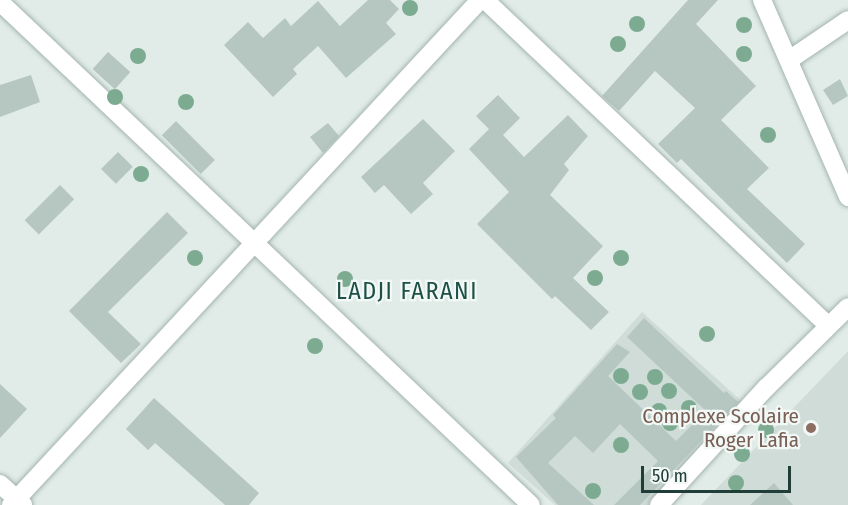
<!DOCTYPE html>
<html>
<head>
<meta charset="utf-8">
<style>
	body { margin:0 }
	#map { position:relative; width:848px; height:505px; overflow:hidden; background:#e1ece8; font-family:"Fira Sans Condensed",sans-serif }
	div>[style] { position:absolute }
	.built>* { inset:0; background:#cfdcd7 }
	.building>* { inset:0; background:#b6c7c1; transform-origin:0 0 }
	.roads { filter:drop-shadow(0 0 2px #a4b4af) drop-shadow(0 0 2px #a4b4af) }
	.minor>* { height:18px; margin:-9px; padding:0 9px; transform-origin:9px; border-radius:9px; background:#fff }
	.trees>* { width:16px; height:16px; margin:-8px; border-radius:50%; background:#7dab92 }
	.dots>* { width:16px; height:16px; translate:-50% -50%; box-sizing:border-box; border:3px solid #f2f8f5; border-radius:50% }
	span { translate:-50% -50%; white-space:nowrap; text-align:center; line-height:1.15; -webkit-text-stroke:4.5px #f2f8f5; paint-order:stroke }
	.education-label { font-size:21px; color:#785e54 }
	.right { translate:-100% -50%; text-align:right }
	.quarter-label { font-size:24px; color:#1d5046; letter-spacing:1.5px }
	.scale { position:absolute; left:641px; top:466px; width:150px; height:27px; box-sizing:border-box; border:3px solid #213d37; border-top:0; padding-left:8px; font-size:18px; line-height:21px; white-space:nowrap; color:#213d37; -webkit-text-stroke:4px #f2f8f5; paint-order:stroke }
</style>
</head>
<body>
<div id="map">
	<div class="built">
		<i style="clip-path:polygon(642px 312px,745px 404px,655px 505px,555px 505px,508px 463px)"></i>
		<i style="clip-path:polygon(848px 351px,848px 505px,701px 505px)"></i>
	</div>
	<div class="building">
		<i style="clip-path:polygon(368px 0,390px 0,399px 9px,386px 23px,396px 34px,346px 78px,318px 46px,293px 69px,297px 74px,273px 97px,224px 45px,248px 22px,263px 38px,285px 18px,291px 26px,318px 1px,340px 26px)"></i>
		<i style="clip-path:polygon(688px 0,718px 0,696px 24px,756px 86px,721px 120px,769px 168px,747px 189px,805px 244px,787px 263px,681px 159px,677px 163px,658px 144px,695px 108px,655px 71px,619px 111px,602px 96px)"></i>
		<i style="left:108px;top:52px;width:30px;height:23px;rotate:42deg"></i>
		<i style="clip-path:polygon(31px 75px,40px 102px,0 117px,0 85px)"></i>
		<i style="clip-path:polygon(840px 79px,848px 96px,833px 105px,823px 90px)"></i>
		<i style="clip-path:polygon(498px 95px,520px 118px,503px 135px,524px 157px,568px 115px,588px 136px,564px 164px,569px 170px,550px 195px,603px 246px,573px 278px,609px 312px,591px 330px,555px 296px,552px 299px,477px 224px,509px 192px,469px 149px,489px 129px,476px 116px)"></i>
		<i style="clip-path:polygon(423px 119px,455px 151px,423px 183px,433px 194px,411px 214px,384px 185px,375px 193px,361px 177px)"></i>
		<i style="left:176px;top:121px;width:55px;height:20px;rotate:45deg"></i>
		<i style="clip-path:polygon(328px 123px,339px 136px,323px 153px,310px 137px)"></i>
		<i style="left:118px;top:152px;width:21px;height:24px;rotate:45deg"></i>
		<i style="left:60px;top:185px;width:20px;height:50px;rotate:45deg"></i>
		<i style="clip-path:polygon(167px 212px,188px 233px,108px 312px,141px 344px,121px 363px,69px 311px)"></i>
		<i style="clip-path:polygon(644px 318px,724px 393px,726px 391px,738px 402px,640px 505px,614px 505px,658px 461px,620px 424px,593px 453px,575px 436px,548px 463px,594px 505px,558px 505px,516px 457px,556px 418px,553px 415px,617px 344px,630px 352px,608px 376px,676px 441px,706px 411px,627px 337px)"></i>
		<i style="clip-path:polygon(0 384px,27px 409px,0 438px)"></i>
		<i style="clip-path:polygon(154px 398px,259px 493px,249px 505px,225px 505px,155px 443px,148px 450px,126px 429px)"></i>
		<i style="clip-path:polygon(774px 483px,793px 505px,750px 505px)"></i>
	</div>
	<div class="roads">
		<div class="minor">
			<i style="left:485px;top:0;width:473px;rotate:43.5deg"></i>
			<i style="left:762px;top:0;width:215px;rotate:66.4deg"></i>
			<i style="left:0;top:2px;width:731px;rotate:43.45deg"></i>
			<i style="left:789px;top:60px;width:71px;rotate:-34.1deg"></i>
			<i style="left:0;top:484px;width:31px;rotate:42deg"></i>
			<i style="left:11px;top:505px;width:689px;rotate:-47.12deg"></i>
			<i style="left:659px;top:505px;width:159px;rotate:-47.6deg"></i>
			<i style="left:766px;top:388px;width:115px;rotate:-44.6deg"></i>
		</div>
	</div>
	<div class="trees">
		<i style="left:410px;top:8px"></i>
		<i style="left:637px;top:24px"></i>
		<i style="left:744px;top:25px"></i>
		<i style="left:618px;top:44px"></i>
		<i style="left:744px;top:54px"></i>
		<i style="left:138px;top:56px"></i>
		<i style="left:115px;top:97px"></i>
		<i style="left:186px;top:102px"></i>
		<i style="left:768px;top:135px"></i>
		<i style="left:141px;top:174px"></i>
		<i style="left:195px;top:258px"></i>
		<i style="left:621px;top:258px"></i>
		<i style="left:595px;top:278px"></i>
		<i style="left:345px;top:279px"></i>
		<i style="left:707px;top:334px"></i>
		<i style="left:315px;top:346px"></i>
		<i style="left:621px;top:376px"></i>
		<i style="left:655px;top:377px"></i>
		<i style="left:669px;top:391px"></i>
		<i style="left:640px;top:392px"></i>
		<i style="left:689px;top:408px"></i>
		<i style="left:659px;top:411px"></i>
		<i style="left:670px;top:423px"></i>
		<i style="left:766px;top:430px"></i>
		<i style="left:621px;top:445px"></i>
		<i style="left:742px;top:454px"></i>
		<i style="left:736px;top:483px"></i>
		<i style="left:593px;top:491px"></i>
	</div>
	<div class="dots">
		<i style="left:811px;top:428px;background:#8d6e63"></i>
	</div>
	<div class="education-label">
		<span class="right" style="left:799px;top:428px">Complexe Scolaire<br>Roger Lafia</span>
	</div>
	<div class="quarter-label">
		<span style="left:407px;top:292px">LADJI FARANI</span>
	</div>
	<div class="scale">50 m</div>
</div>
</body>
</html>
